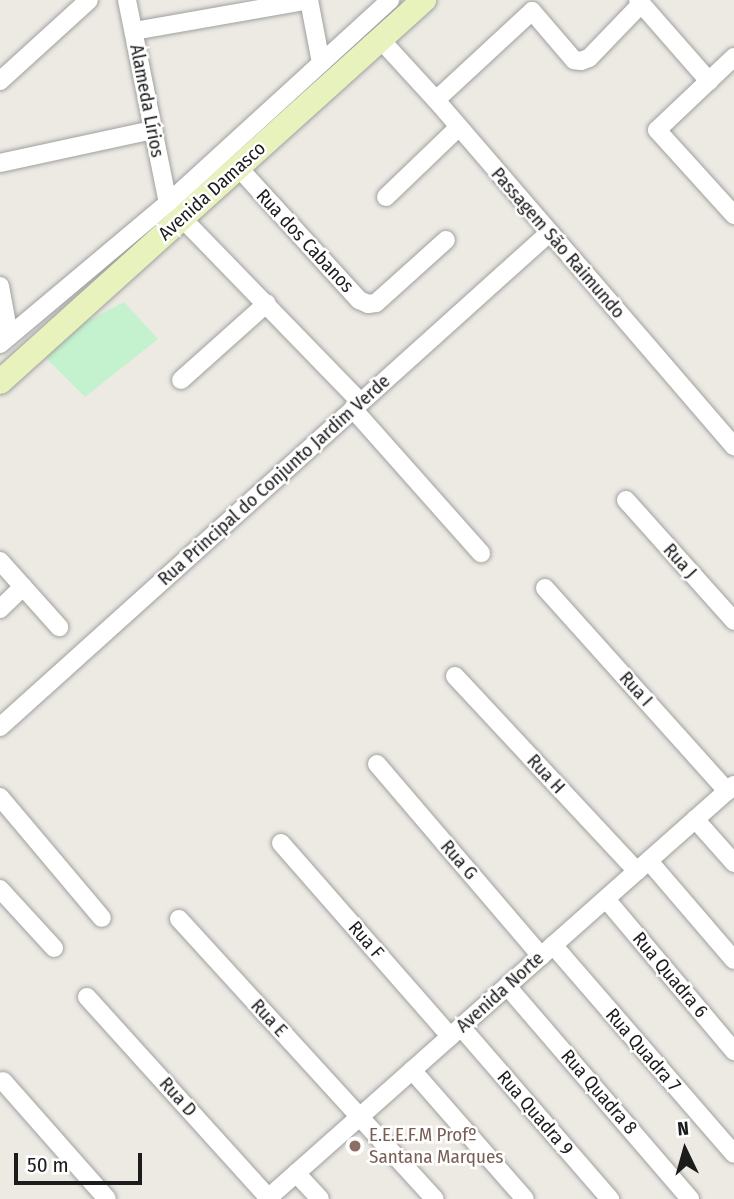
<!DOCTYPE html>
<html>
<head>
<meta charset="utf-8">
<style>
	body { margin:0 }
	#map { position:relative; width:734px; height:1199px; overflow:hidden; background:#eceae3; font-family:"Fira Sans Condensed",sans-serif }
	div>[style] { position:absolute }
	.park>* { inset:0; background:#c4f2ce }
	.roads { filter:drop-shadow(0 0 2px #a0a0a0) drop-shadow(0 0 2px #a0a0a0) }
	.street>* { height:18px; margin:-9px; padding:0 9px; transform-origin:9px; border-radius:9px; background:#fff }
	.secondary>* { height:24px; margin:-12px; padding:0 12px; transform-origin:12px; border-radius:12px; background:#e8f2bc }
	.dots>* { width:19px; height:19px; translate:-50% -50%; box-sizing:border-box; border:4px solid #fff; border-radius:50% }
	span { translate:-50% -50%; white-space:nowrap; text-align:center; line-height:1.15; -webkit-text-stroke:5px #fff; paint-order:stroke }
	.street-label { font-size:19px; color:#1c1c1c }
	.education-label { font-size:19px; color:#785e54 }
	.left { translate:0 -50%; text-align:left }
	.north { position:absolute; left:650px; top:1115px; width:70px; height:70px; -webkit-text-stroke:5px #fff; paint-order:stroke; rotate:355deg; font-size:19px; font-weight:700; line-height:28px; text-align:center; color:#1c1c1c }
	.north::after { content:''; display:block; margin:auto; width:24px; height:32px; background:#1c1c1c; clip-path:polygon(50% 0,100% 100%,50% 72%,0 100%) }
	.scale { position:absolute; left:14px; top:1153px; width:128px; height:32px; box-sizing:border-box; border:4px solid #1c1c1c; border-top:0; padding-left:9px; font-size:21px; line-height:24px; white-space:nowrap; color:#1c1c1c; -webkit-text-stroke:5px #fff; paint-order:stroke }
</style>
</head>
<body>
<div id="map">
	<div class="park">
		<i style="clip-path:polygon(124px 302px,158px 339px,85px 397px,36px 348px)"></i>
	</div>
	<div class="roads">
		<div class="street">
			<i style="left:127px;top:0;width:207px;rotate:78.6deg"></i>
			<i style="left:309px;top:0;width:64px;rotate:79.2deg"></i>
			<i style="left:638px;top:0;width:108px;rotate:48.8deg"></i>
			<i style="left:134px;top:31px;width:178px;rotate:-10deg"></i>
			<i style="left:381px;top:40px;width:81px;rotate:47.5deg"></i>
			<i style="left:436px;top:100px;width:457px;rotate:49.3deg"></i>
			<i style="left:734px;top:57px;width:106px;rotate:136.5deg"></i>
			<i style="left:657px;top:130px;width:115px;rotate:47.8deg"></i>
			<i style="left:0;top:81px;width:120px;rotate:-42.3deg"></i>
			<i style="left:436px;top:100px;width:131px;rotate:-42.8deg"></i>
			<i style="left:532px;top:11px;width:65px;rotate:49.4deg"></i>
			<i style="left:574px;top:60px;width:7px;rotate:8deg"></i>
			<i style="left:581px;top:61px;width:9px;rotate:-21deg"></i>
			<i style="left:589px;top:58px;width:75px;rotate:-46.1deg"></i>
			<i style="left:0;top:163px;width:157px;rotate:-12.2deg"></i>
			<i style="left:238px;top:167px;width:180px;rotate:47.7deg"></i>
			<i style="left:359px;top:300px;width:10px;rotate:24deg"></i>
			<i style="left:368px;top:304px;width:8px;rotate:-7deg"></i>
			<i style="left:376px;top:303px;width:94px;rotate:-42deg"></i>
			<i style="left:386px;top:197px;width:101px;rotate:-43.8deg"></i>
			<i style="left:182px;top:218px;width:256px;rotate:45.9deg"></i>
			<i style="left:0;top:286px;width:50px;rotate:79.6deg"></i>
			<i style="left:0;top:344px;width:219px;rotate:-40deg"></i>
			<i style="left:168px;top:203px;width:301px;rotate:-42.4deg"></i>
			<i style="left:181px;top:380px;width:115px;rotate:-41.8deg"></i>
			<i style="left:353px;top:409px;width:193px;rotate:48.4deg"></i>
			<i style="left:626px;top:500px;width:162px;rotate:48.2deg"></i>
			<i style="left:0;top:561px;width:89px;rotate:48.2deg"></i>
			<i style="left:545px;top:588px;width:273px;rotate:48.1deg"></i>
			<i style="left:0;top:609px;width:32px;rotate:-44deg"></i>
			<i style="left:455px;top:676px;width:267px;rotate:47deg"></i>
			<i style="left:0;top:727px;width:739px;rotate:-41.98deg"></i>
			<i style="left:377px;top:764px;width:253px;rotate:49.5deg"></i>
			<i style="left:0;top:797px;width:158px;rotate:49.9deg"></i>
			<i style="left:695px;top:819px;width:59px;rotate:48.4deg"></i>
			<i style="left:281px;top:843px;width:257px;rotate:48.8deg"></i>
			<i style="left:649px;top:861px;width:130px;rotate:49.4deg"></i>
			<i style="left:0;top:889px;width:80px;rotate:47.5deg"></i>
			<i style="left:606px;top:899px;width:199px;rotate:49.9deg"></i>
			<i style="left:179px;top:919px;width:379px;rotate:47.6deg"></i>
			<i style="left:553px;top:945px;width:276px;rotate:49.1deg"></i>
			<i style="left:507px;top:986px;width:281px;rotate:49.3deg"></i>
			<i style="left:87px;top:997px;width:270px;rotate:47.9deg"></i>
			<i style="left:461px;top:1027px;width:228px;rotate:49.1deg"></i>
			<i style="left:412px;top:1070px;width:171px;rotate:48.8deg"></i>
			<i style="left:3px;top:1081px;width:157px;rotate:48.6deg"></i>
			<i style="left:296px;top:1173px;width:35px;rotate:47deg"></i>
			<i style="left:267px;top:1199px;width:624px;rotate:-41.56deg"></i>
		</div>
		<div class="secondary">
			<i style="left:0;top:382px;width:571px;rotate:-42.02deg"></i>
		</div>
	</div>
	<div class="dots">
		<i style="left:355px;top:1146px;background:#8d6e63"></i>
	</div>
	<div class="street-label">
		<span style="left:147px;top:101px;rotate:79deg">Alameda Lírios</span>
		<span style="left:212px;top:191px;rotate:-42deg">Avenida Damasco</span>
		<span style="left:305px;top:241px;rotate:47deg">Rua dos Cabanos</span>
		<span style="left:558px;top:243px;rotate:49deg">Passagem São Raimundo</span>
		<span style="left:274px;top:480px;rotate:-42deg">Rua Principal do Conjunto Jardim Verde</span>
		<span style="left:680px;top:561px;rotate:48deg">Rua J</span>
		<span style="left:636px;top:689px;rotate:48deg">Rua I</span>
		<span style="left:546px;top:774px;rotate:47deg">Rua H</span>
		<span style="left:459px;top:860px;rotate:49deg">Rua G</span>
		<span style="left:366px;top:940px;rotate:49deg">Rua F</span>
		<span style="left:670px;top:975px;rotate:50deg">Rua Quadra 6</span>
		<span style="left:500px;top:992px;rotate:-42deg">Avenida Norte</span>
		<span style="left:269px;top:1018px;rotate:47deg">Rua E</span>
		<span style="left:643px;top:1050px;rotate:49deg">Rua Quadra 7</span>
		<span style="left:599px;top:1092px;rotate:49deg">Rua Quadra 8</span>
		<span style="left:178px;top:1097px;rotate:48deg">Rua D</span>
		<span style="left:535px;top:1113px;rotate:49deg">Rua Quadra 9</span>
	</div>
	<div class="education-label">
		<span class="left" style="left:369px;top:1146px">E.E.E.F.M Profº<br>Santana Marques</span>
	</div>
	<div class="north">N</div>
	<div class="scale">50 m</div>
</div>
</body>
</html>
